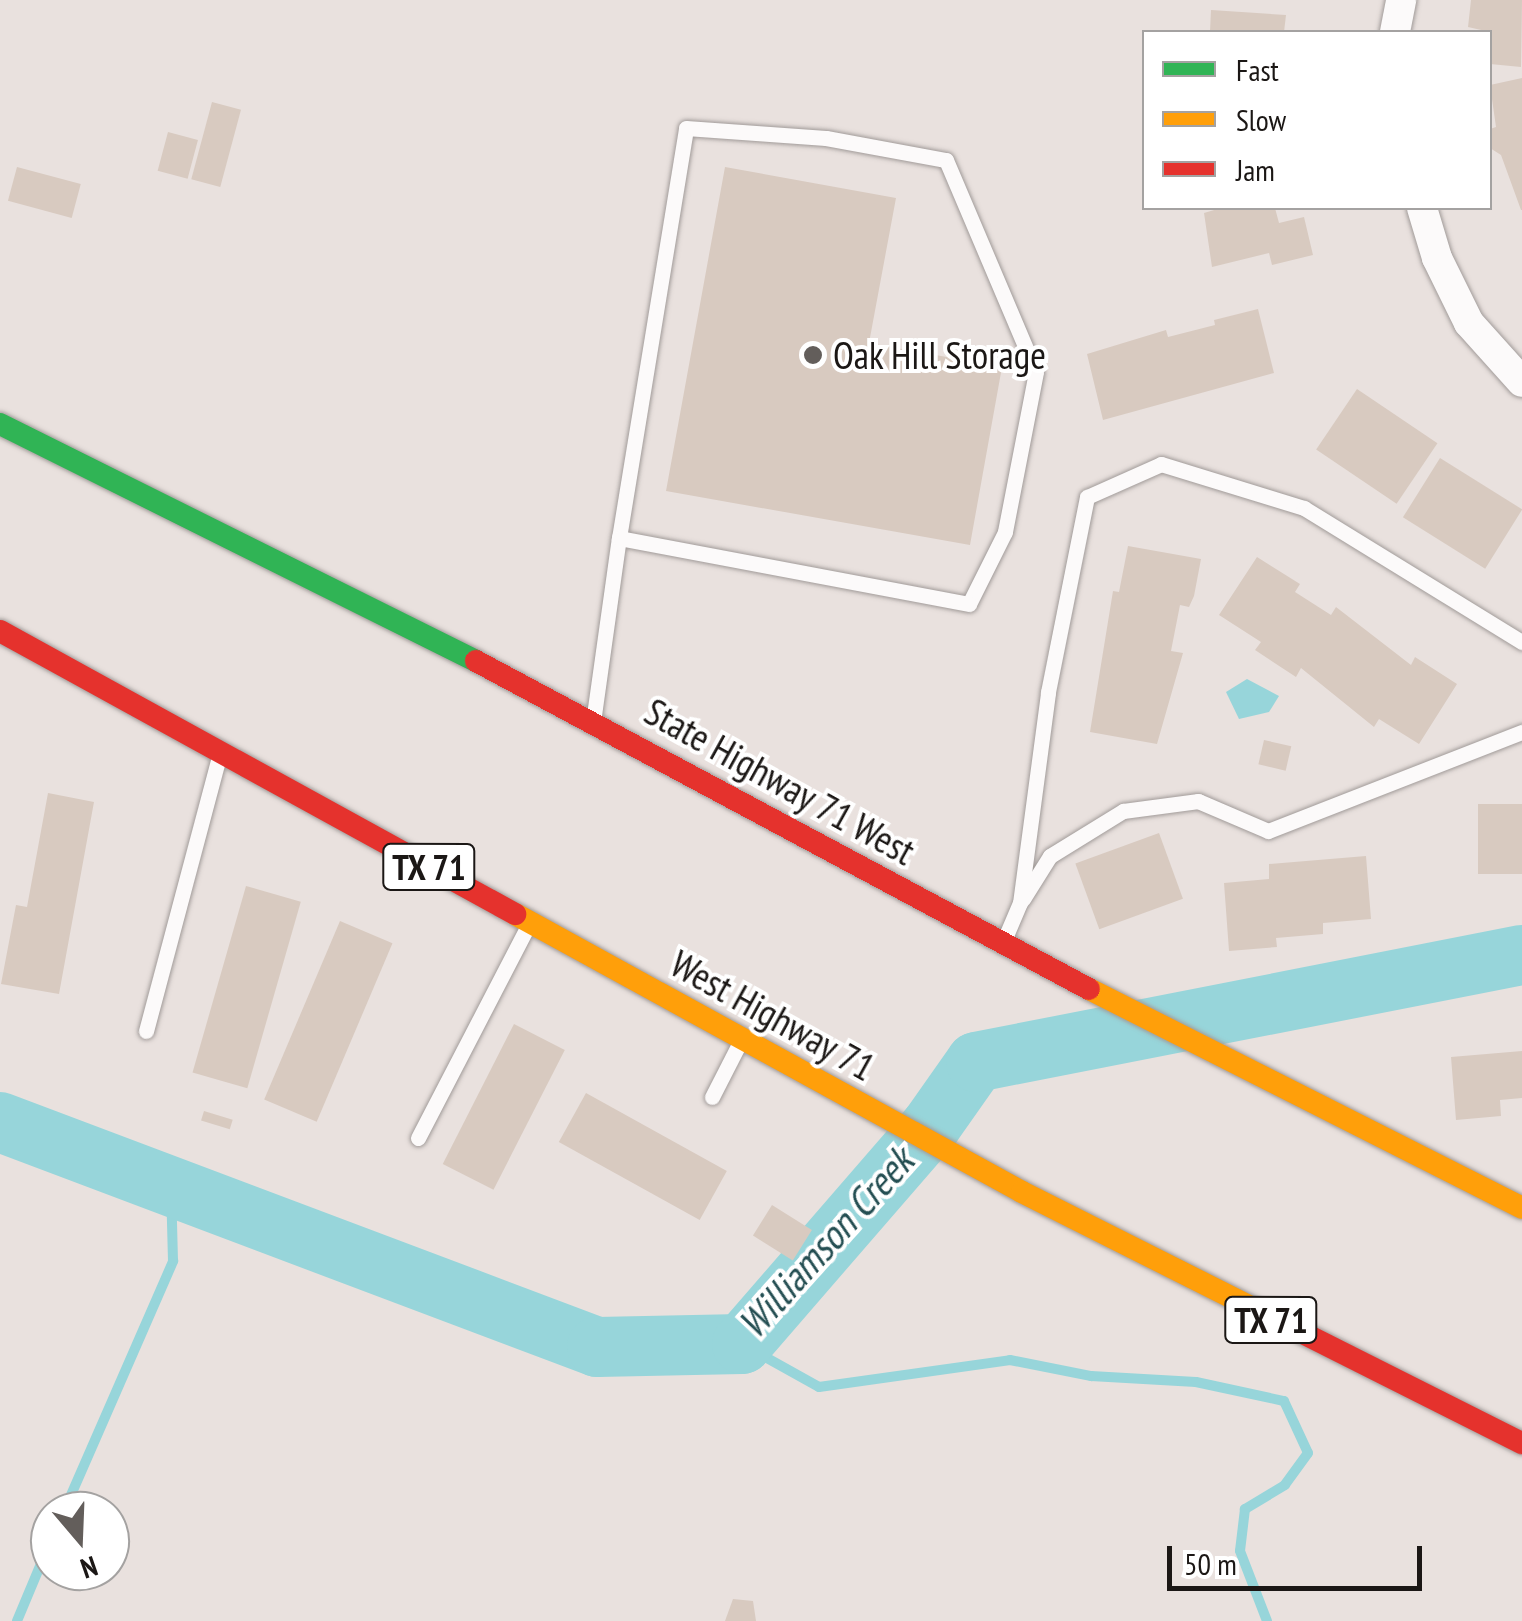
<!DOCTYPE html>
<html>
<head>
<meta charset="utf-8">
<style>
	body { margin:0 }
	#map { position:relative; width:1522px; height:1621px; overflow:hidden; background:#e9e1de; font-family:"PT Sans Narrow",sans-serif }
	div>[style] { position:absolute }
	.water>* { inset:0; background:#97d5da }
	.stream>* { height:10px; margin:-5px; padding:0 5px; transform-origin:5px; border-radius:5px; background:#97d5da }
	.river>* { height:60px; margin:-30px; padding:0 30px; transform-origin:30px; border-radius:30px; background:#97d5da }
	.building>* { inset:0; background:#d8cac0; transform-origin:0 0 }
	.roads { filter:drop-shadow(0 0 2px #a19b99) drop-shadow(0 0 2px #a19b99) }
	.lane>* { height:15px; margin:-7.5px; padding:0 7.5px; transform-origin:7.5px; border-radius:7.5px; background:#fcfafa }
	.street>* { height:30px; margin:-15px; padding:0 15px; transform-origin:15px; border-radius:15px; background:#fcfafa }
	.fast>* { height:22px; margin:-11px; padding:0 11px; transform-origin:11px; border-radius:11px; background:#30b455 }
	.slow>* { height:22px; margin:-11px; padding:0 11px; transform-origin:11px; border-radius:11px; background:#ff9f0a }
	.jam>* { height:22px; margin:-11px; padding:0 11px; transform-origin:11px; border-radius:11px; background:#e5322d }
	.dots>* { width:28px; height:28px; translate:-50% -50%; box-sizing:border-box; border:5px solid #fff; border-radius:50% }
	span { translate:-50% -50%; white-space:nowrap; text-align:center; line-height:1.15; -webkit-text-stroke:8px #fff; paint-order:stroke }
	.shield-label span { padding:2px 8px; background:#fff; border:2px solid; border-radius:8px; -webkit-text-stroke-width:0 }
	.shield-label { font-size:35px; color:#1b1715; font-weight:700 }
	.poi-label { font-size:38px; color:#1b1715 }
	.left { translate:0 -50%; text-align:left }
	.street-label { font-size:38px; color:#1b1715 }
	.water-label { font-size:40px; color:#244e52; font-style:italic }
	.legend { position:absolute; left:1142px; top:30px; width:350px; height:180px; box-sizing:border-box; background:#fff; border:2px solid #a4a2a1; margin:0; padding:12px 18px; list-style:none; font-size:30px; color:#1b1715 }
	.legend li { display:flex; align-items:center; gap:20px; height:50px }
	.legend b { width:50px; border:2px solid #a4a2a1 }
	.north { position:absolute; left:30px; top:1491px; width:100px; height:100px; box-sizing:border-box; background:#fff; border:2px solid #a4a2a1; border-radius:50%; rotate:161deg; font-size:28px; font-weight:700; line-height:40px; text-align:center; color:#1b1715 }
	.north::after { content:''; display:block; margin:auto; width:35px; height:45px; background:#635e5b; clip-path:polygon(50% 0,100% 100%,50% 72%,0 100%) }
	.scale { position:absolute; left:1167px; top:1546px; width:255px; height:45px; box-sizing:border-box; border:5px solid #1b1715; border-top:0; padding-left:12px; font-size:30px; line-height:35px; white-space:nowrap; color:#1b1715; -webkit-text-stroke:8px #fff; paint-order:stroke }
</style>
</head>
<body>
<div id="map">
	<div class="water">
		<i style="clip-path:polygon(1247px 679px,1279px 696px,1269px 712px,1239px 719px,1226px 692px)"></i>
	</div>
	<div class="stream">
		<i style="left:742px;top:1344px;width:88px;rotate:29.2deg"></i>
		<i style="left:819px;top:1387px;width:193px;rotate:-8deg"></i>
		<i style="left:1010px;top:1360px;width:83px;rotate:11.2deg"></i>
		<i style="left:1091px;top:1376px;width:105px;rotate:3.3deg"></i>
		<i style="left:1196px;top:1382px;width:90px;rotate:12.2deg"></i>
		<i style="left:1284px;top:1401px;width:57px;rotate:65.2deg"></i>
		<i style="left:1308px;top:1453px;width:39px;rotate:126deg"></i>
		<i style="left:1285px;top:1485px;width:47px;rotate:149deg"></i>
		<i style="left:1245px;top:1509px;width:42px;rotate:96.8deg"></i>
		<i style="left:1240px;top:1551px;width:75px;rotate:68.9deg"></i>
		<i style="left:64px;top:1511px;width:273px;rotate:-66.4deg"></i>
		<i style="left:173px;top:1261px;width:74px;rotate:-91.5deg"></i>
		<i style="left:17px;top:1621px;width:86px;rotate:-67.3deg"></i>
	</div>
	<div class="river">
		<i style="left:0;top:1122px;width:638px;rotate:20.65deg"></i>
		<i style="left:597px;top:1347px;width:145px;rotate:-1.2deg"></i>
		<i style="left:742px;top:1344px;width:289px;rotate:-49.1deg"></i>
		<i style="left:931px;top:1126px;width:78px;rotate:-54.9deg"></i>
		<i style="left:976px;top:1062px;width:556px;rotate:-11.09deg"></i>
	</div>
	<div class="building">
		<i style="clip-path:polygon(1471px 0,1522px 0,1521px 67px,1490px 64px,1490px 32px,1468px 27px)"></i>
		<i style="clip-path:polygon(1211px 10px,1286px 15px,1284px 32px,1210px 32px)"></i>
		<i style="clip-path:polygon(1522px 78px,1522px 210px,1521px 210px,1501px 155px,1490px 148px,1490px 129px,1496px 127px,1490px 85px)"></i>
		<i style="left:212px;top:102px;width:30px;height:80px;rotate:15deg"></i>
		<i style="left:168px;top:132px;width:31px;height:40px;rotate:15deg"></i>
		<i style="left:17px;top:167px;width:66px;height:35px;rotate:15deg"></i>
		<i style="clip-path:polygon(725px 167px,896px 198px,869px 343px,1002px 367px,970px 545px,666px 491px)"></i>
		<i style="clip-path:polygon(1221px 208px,1275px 208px,1279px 223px,1304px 217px,1313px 255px,1272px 265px,1269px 253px,1212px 267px,1204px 213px)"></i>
		<i style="clip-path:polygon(1258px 309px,1274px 373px,1103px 420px,1087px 354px,1166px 330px,1168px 337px,1215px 325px,1214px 320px)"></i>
		<i style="left:1357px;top:389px;width:97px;height:73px;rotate:34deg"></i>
		<i style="left:1440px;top:458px;width:97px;height:70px;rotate:32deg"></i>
		<i style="clip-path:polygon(1128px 546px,1201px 559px,1194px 596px,1189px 607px,1180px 605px,1171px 651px,1183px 653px,1157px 744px,1090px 732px,1113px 591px,1119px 592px)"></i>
		<i style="clip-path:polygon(1257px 557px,1300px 584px,1295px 592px,1331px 615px,1336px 607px,1411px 665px,1415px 657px,1457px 684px,1419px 744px,1379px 719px,1374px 727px,1301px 668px,1296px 677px,1255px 650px,1261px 642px,1219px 615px)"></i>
		<i style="left:1264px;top:740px;width:28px;height:25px;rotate:13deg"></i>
		<i style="clip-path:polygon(48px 793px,94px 802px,59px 994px,1px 984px,16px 905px,27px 907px)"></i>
		<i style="left:1522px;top:804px;width:70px;height:44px;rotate:90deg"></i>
		<i style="left:1159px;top:833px;width:70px;height:89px;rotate:70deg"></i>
		<i style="clip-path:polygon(1366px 856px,1371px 919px,1323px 923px,1323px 934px,1276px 938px,1277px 947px,1229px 951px,1224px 883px,1269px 879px,1269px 864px)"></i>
		<i style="left:246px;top:886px;width:57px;height:194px;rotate:16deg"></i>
		<i style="left:340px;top:921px;width:57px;height:194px;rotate:23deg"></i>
		<i style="left:514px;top:1024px;width:57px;height:157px;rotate:27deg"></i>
		<i style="clip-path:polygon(1522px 1051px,1522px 1098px,1500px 1100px,1501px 1116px,1456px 1120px,1451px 1057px)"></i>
		<i style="left:586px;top:1093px;width:161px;height:56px;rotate:29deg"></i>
		<i style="left:204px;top:1111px;width:30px;height:10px;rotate:17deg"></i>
		<i style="left:772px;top:1205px;width:47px;height:36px;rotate:32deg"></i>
		<i style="clip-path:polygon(733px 1599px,753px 1601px,756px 1621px,725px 1621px)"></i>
	</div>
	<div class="roads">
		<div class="lane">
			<i style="left:594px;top:715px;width:179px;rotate:-82deg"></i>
			<i style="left:619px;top:538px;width:415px;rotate:-80.7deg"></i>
			<i style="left:686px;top:128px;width:140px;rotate:4.1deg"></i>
			<i style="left:826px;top:138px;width:122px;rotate:10.4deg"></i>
			<i style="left:946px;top:160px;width:230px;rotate:67deg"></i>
			<i style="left:1036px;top:372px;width:163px;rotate:101deg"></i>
			<i style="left:1005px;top:532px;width:80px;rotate:116.6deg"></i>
			<i style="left:969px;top:604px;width:356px;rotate:-169.3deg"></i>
			<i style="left:1023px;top:899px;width:51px;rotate:-57.9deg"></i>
			<i style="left:1050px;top:856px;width:86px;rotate:-31.7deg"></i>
			<i style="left:1123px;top:811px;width:76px;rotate:-7.6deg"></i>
			<i style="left:1198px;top:801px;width:76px;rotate:23.2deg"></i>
			<i style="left:1268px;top:831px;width:273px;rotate:-21.3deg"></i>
			<i style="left:1005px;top:938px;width:38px;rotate:-67deg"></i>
			<i style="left:1020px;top:903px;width:213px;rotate:-82.4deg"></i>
			<i style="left:1048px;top:692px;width:199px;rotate:-78.7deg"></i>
			<i style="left:1087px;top:497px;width:81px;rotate:-24deg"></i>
			<i style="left:1161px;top:464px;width:150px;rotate:17.1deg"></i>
			<i style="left:1304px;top:508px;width:256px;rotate:31.6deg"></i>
			<i style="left:146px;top:1031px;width:285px;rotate:-75.1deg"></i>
			<i style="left:712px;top:1097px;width:64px;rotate:-63deg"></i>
			<i style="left:418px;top:1138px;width:239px;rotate:-62.6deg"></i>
		</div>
		<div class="street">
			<i style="left:1395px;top:32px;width:33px;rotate:-79deg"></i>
			<i style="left:1422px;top:208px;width:52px;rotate:73.3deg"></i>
			<i style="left:1437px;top:258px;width:72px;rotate:63.8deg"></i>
			<i style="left:1469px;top:323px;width:79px;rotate:48.1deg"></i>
		</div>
		<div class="fast">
			<i style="left:0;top:424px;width:532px;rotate:26.47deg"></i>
		</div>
		<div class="slow">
			<i style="left:515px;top:914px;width:578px;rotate:28.74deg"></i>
			<i style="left:1022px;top:1192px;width:297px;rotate:26.7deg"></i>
			<i style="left:1089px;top:989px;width:485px;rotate:26.8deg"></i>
		</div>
		<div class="jam">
			<i style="left:0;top:631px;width:588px;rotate:28.79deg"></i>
			<i style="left:476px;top:661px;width:695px;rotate:28.15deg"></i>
			<i style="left:1287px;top:1325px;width:263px;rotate:26.7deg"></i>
		</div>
	</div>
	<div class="dots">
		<i style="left:813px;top:355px;background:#635e5b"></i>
	</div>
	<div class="shield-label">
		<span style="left:429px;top:867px">TX 71</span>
		<span style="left:1271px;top:1320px">TX 71</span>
	</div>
	<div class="poi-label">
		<span class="left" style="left:833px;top:355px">Oak Hill Storage</span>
	</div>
	<div class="street-label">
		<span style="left:780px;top:781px;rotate:29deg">State Highway 71 West</span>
		<span style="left:773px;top:1015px;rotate:29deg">West Highway 71</span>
	</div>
	<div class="water-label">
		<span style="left:825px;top:1242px;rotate:-48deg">Williamson Creek</span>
	</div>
	<ul class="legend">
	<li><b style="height:12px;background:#30b455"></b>Fast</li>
	<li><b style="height:12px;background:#ff9f0a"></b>Slow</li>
	<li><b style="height:12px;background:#e5322d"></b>Jam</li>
	</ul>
	<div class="north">N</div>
	<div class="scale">50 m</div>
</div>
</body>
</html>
